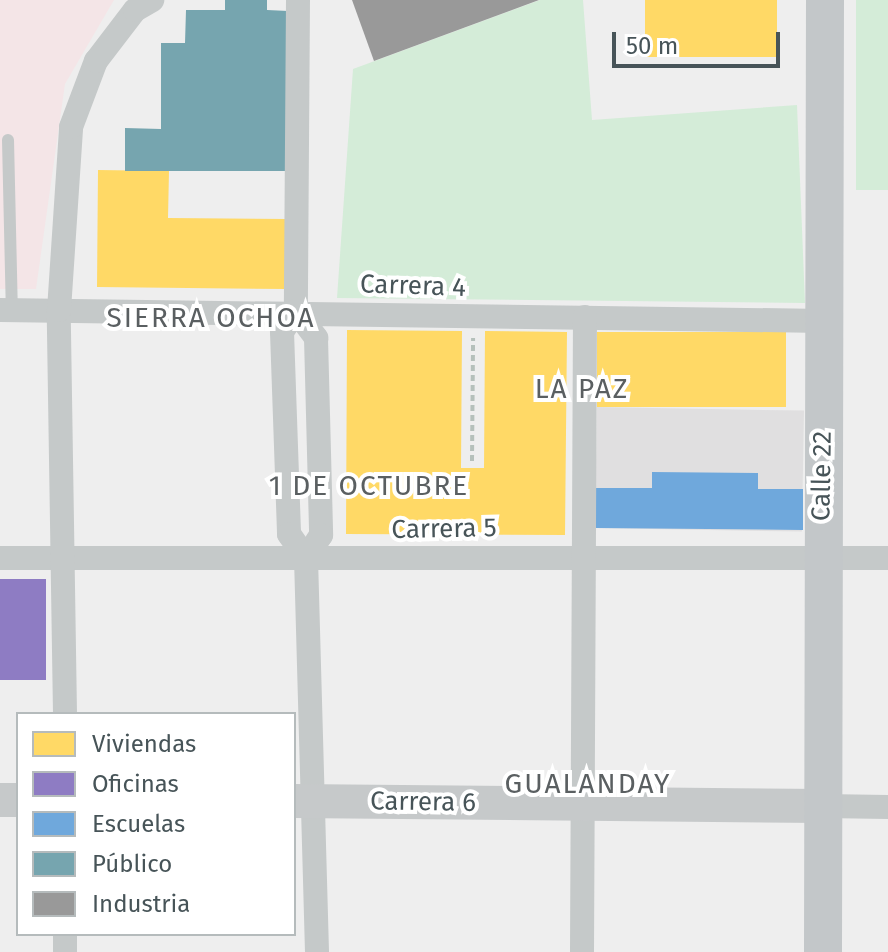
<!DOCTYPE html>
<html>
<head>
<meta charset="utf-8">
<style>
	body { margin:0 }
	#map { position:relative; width:888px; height:952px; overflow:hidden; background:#eee; font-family:"Fira Sans",sans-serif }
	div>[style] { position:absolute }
	.education>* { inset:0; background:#e0dfe0; transform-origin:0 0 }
	.medical>* { inset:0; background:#f4e5e7 }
	.green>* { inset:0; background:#d4ecd8; transform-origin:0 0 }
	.homes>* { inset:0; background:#ffd966; transform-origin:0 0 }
	.offices>* { inset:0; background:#8e7cc3; transform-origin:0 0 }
	.schools>* { inset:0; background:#6fa8dc }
	.public>* { inset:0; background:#76a5af }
	.industry>* { inset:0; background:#999 }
	.path>* { height:4px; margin-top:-2px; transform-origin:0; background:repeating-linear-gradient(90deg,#b5c0bb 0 6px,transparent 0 10px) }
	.service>* { height:12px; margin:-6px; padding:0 6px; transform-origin:6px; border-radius:6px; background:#c5c9c9 }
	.minor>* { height:24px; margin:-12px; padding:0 12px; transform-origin:12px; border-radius:12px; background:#c5c9c9 }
	.secondary>* { height:34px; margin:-17px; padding:0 17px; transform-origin:17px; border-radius:17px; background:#c6c9ca }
	.primary>* { height:38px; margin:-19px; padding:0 19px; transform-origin:19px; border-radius:19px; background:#c3c7c9 }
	span { translate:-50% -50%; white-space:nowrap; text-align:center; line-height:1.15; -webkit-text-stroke:8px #fff; paint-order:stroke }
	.street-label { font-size:26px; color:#475458 }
	.neighbourhood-label { font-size:28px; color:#5a5f61; letter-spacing:2px }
	.legend { position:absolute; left:16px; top:712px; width:280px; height:224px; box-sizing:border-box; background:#fff; border:2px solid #b5bbbc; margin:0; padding:10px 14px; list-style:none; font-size:24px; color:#475458 }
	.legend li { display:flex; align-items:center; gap:16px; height:40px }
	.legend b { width:40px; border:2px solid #b5bbbc }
	.scale { position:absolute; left:612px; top:32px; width:168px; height:36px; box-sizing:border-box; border:4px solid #475458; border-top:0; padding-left:10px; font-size:24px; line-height:28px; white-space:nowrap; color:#475458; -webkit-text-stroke:6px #fff; paint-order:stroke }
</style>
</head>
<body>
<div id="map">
	<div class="education">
		<i style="left:597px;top:407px;width:207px;height:121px;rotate:1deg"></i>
	</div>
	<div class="medical">
		<i style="clip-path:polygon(0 0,114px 0,65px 84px,36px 289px,0 289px)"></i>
	</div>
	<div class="green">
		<i style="clip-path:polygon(540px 0,583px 0,592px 120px,797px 105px,805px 303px,337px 298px,353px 69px)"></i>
		<i style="left:856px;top:0;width:32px;height:190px"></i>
	</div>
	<div class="homes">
		<i style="left:645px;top:0;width:132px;height:57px"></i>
		<i style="clip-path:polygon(98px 170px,169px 171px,168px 218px,287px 219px,286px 289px,97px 287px)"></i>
		<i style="clip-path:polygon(347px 330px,462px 331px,461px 468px,484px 468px,485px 331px,567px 332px,565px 535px,346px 534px)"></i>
		<i style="left:597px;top:332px;width:189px;height:75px"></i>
	</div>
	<div class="offices">
		<i style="left:0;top:579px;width:46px;height:101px"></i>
	</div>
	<div class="schools">
		<i style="clip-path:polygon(652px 472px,758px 473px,758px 489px,803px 489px,803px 530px,596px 528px,596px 488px,652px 488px)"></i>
	</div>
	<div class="public">
		<i style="clip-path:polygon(225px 0,267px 0,267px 10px,288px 11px,287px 171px,125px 171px,125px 128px,161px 129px,161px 43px,185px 43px,186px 10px,225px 10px)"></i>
	</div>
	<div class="industry">
		<i style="clip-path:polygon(352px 0,539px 0,374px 61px)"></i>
	</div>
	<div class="path">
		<i style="left:472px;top:461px;width:123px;rotate:-89.5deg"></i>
	</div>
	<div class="service">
		<i style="left:8px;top:140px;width:170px;rotate:88.7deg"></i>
	</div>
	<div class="minor">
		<i style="left:298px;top:0;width:311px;rotate:90.4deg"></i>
		<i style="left:296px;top:311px;width:25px;rotate:124deg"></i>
		<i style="left:282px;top:332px;width:202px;rotate:88deg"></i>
		<i style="left:289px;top:534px;width:29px;rotate:55deg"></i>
		<i style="left:306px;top:558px;width:394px;rotate:88.4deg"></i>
		<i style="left:0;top:310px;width:824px;rotate:0.76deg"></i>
		<i style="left:296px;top:311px;width:34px;rotate:53deg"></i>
		<i style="left:316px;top:338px;width:197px;rotate:88.5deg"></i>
		<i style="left:321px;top:535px;width:27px;rotate:123deg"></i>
		<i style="left:0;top:558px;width:888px"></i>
		<i style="left:65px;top:714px;width:404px;rotate:-90.9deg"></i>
		<i style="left:59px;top:310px;width:183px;rotate:-86.2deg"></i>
		<i style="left:71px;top:127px;width:71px;rotate:-69.3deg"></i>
		<i style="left:96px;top:61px;width:64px;rotate:-52.6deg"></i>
		<i style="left:135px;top:10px;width:20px;rotate:-30deg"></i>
		<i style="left:823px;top:806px;width:65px;rotate:0.9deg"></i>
		<i style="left:65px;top:952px;width:18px;rotate:-90deg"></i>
		<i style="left:582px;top:952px;width:635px;rotate:-89.73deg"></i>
	</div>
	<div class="secondary">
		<i style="left:0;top:800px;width:18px"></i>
		<i style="left:294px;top:801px;width:529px;rotate:0.54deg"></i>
	</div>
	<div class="primary">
		<i style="left:823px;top:952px;width:952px;rotate:-89.88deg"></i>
	</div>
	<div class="street-label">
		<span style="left:413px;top:286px;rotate:2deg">Carrera 4</span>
		<span style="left:822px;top:476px;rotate:-89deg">Calle 22</span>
		<span style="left:444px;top:529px;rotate:-1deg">Carrera 5</span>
		<span style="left:423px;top:802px;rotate:1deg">Carrera 6</span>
	</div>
	<div class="neighbourhood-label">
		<span style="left:211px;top:318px">SIERRA OCHOA</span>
		<span style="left:582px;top:389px">LA PAZ</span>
		<span style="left:369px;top:486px">1 DE OCTUBRE</span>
		<span style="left:588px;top:784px">GUALANDAY</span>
	</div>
	<ul class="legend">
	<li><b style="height:22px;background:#ffd966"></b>Viviendas</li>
	<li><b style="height:22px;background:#8e7cc3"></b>Oficinas</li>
	<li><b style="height:22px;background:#6fa8dc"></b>Escuelas</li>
	<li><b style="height:22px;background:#76a5af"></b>Público</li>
	<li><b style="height:22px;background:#999"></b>Industria</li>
	</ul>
	<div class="scale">50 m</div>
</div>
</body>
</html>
